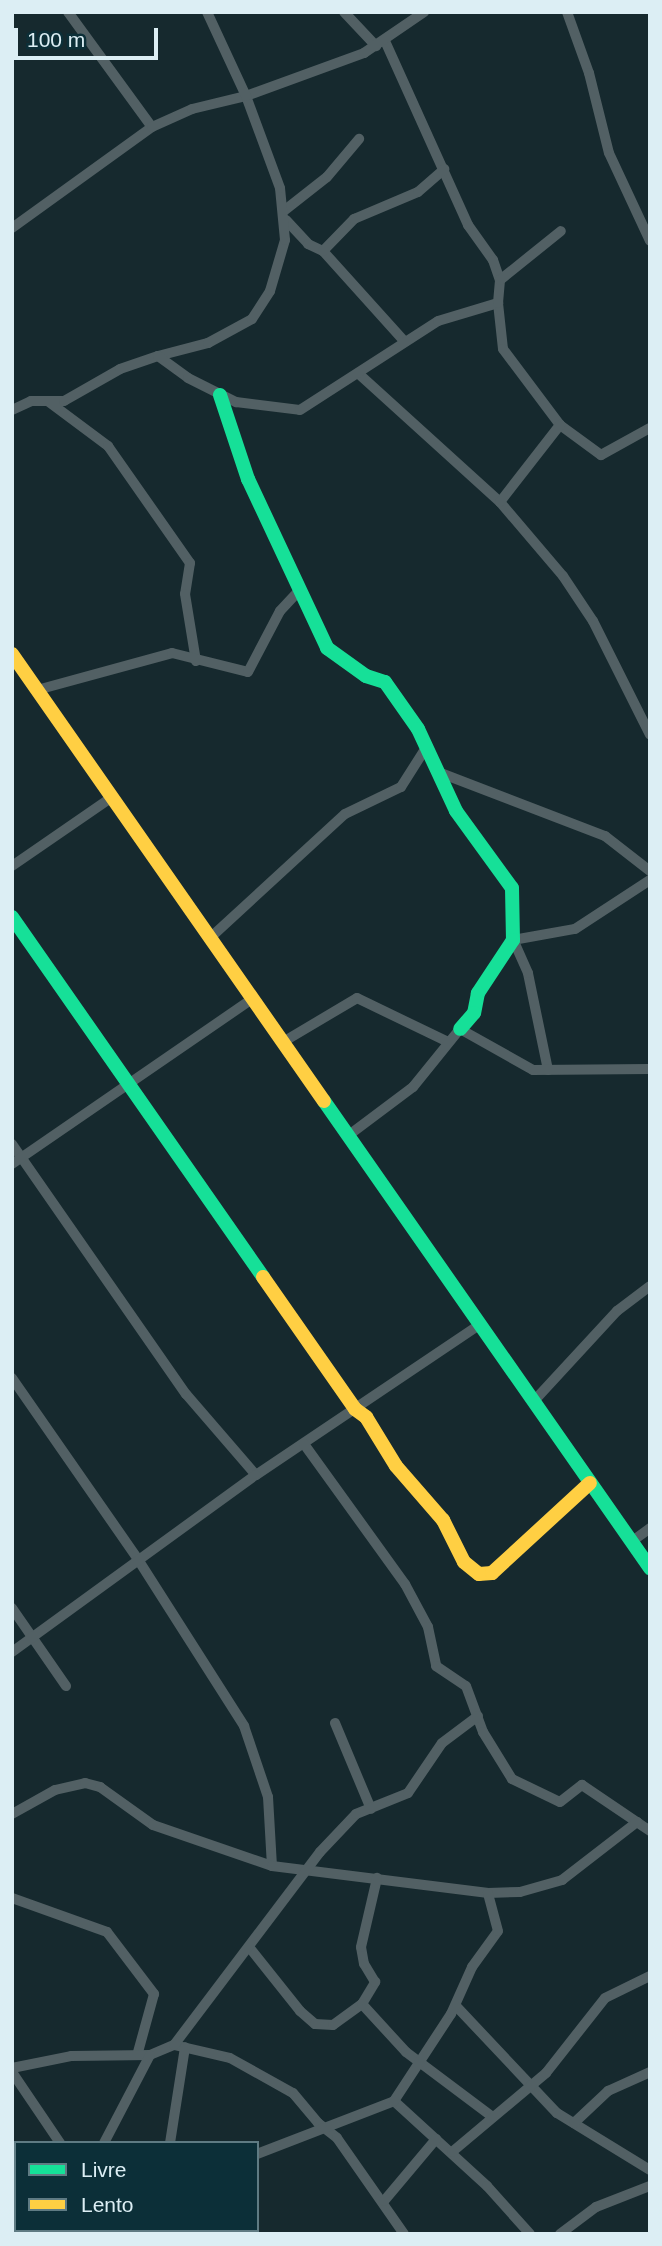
<!DOCTYPE html>
<html>
<head>
<meta charset="utf-8">
<style>
	body { margin:0 }
	#map { position:relative; width:662px; height:2246px; overflow:hidden; background:#16292e; font-family:Helvetica,sans-serif }
	div>[style] { position:absolute }
	.street>* { height:10px; margin:-5px; padding:0 5px; transform-origin:5px; border-radius:5px; background:#526064 }
	.fast>* { height:14px; margin:-7px; padding:0 7px; transform-origin:7px; border-radius:7px; background:#16e098 }
	.slow>* { height:14px; margin:-7px; padding:0 7px; transform-origin:7px; border-radius:7px; background:#ffcf43 }
	span { translate:-50% -50%; white-space:nowrap; text-align:center; line-height:1.15; -webkit-text-stroke:5px #0c2f38; paint-order:stroke }
	.frame { position:absolute; inset:0; border:14px solid #dceef4; pointer-events:none }
	.legend { position:absolute; left:14px; top:2141px; width:245px; height:91px; box-sizing:border-box; background:#0c2f38; border:2px solid #5f7b83; margin:0; padding:9px 12px; list-style:none; font-size:21px; color:#dceef4 }
	.legend li { display:flex; align-items:center; gap:14px; height:35px }
	.legend b { width:35px; border:2px solid #5f7b83 }
	.scale { position:absolute; left:14px; top:28px; width:144px; height:32px; box-sizing:border-box; border:4px solid #dceef4; border-top:0; padding-left:9px; font-size:21px; line-height:24px; white-space:nowrap; color:#dceef4; -webkit-text-stroke:5px #0c2f38; paint-order:stroke }
</style>
</head>
<body>
<div id="map">
	<div class="street">
		<i style="left:68px;top:12px;width:142px;rotate:53.9deg"></i>
		<i style="left:344px;top:12px;width:47px;rotate:46.7deg"></i>
		<i style="left:567px;top:12px;width:65px;rotate:70.2deg"></i>
		<i style="left:589px;top:73px;width:82px;rotate:76deg"></i>
		<i style="left:609px;top:153px;width:97px;rotate:65deg"></i>
		<i style="left:385px;top:41px;width:202px;rotate:65.7deg"></i>
		<i style="left:468px;top:225px;width:43px;rotate:54.5deg"></i>
		<i style="left:493px;top:260px;width:21px;rotate:71deg"></i>
		<i style="left:285px;top:210px;width:53px;rotate:-38.2deg"></i>
		<i style="left:327px;top:177px;width:50px;rotate:-49.9deg"></i>
		<i style="left:286px;top:220px;width:33px;rotate:47deg"></i>
		<i style="left:308px;top:244px;width:17px;rotate:25deg"></i>
		<i style="left:323px;top:251px;width:122px;rotate:48deg"></i>
		<i style="left:12px;top:228px;width:173px;rotate:-35.8deg"></i>
		<i style="left:152px;top:127px;width:44px;rotate:-24.2deg"></i>
		<i style="left:192px;top:109px;width:56px;rotate:-13.5deg"></i>
		<i style="left:246px;top:96px;width:126px;rotate:-20deg"></i>
		<i style="left:364px;top:53px;width:73px;rotate:-34.3deg"></i>
		<i style="left:323px;top:251px;width:45px;rotate:-45.9deg"></i>
		<i style="left:354px;top:219px;width:69px;rotate:-22.9deg"></i>
		<i style="left:418px;top:192px;width:35px;rotate:-41deg"></i>
		<i style="left:498px;top:303px;width:46px;rotate:83.8deg"></i>
		<i style="left:503px;top:349px;width:95px;rotate:53.1deg"></i>
		<i style="left:560px;top:425px;width:51px;rotate:36.2deg"></i>
		<i style="left:601px;top:455px;width:56px;rotate:-28.9deg"></i>
		<i style="left:158px;top:356px;width:52px;rotate:-14.6deg"></i>
		<i style="left:208px;top:343px;width:50px;rotate:-28.6deg"></i>
		<i style="left:252px;top:319px;width:33px;rotate:-57deg"></i>
		<i style="left:270px;top:291px;width:53px;rotate:-73.6deg"></i>
		<i style="left:285px;top:240px;width:52px;rotate:-95.5deg"></i>
		<i style="left:280px;top:188px;width:98px;rotate:-110.3deg"></i>
		<i style="left:246px;top:96px;width:93px;rotate:-114.9deg"></i>
		<i style="left:360px;top:375px;width:189px;rotate:42.2deg"></i>
		<i style="left:500px;top:502px;width:97px;rotate:49.6deg"></i>
		<i style="left:563px;top:576px;width:54px;rotate:56.3deg"></i>
		<i style="left:593px;top:621px;width:127px;rotate:63.4deg"></i>
		<i style="left:49px;top:402px;width:74px;rotate:36.7deg"></i>
		<i style="left:108px;top:446px;width:143px;rotate:55deg"></i>
		<i style="left:190px;top:563px;width:31px;rotate:99deg"></i>
		<i style="left:185px;top:594px;width:68px;rotate:80.7deg"></i>
		<i style="left:12px;top:410px;width:21px;rotate:-25deg"></i>
		<i style="left:31px;top:401px;width:33px"></i>
		<i style="left:64px;top:401px;width:64px;rotate:-29.7deg"></i>
		<i style="left:120px;top:369px;width:40px;rotate:-18.9deg"></i>
		<i style="left:158px;top:356px;width:37px;rotate:36deg"></i>
		<i style="left:188px;top:378px;width:54px;rotate:26.6deg"></i>
		<i style="left:236px;top:402px;width:64px;rotate:7.1deg"></i>
		<i style="left:300px;top:410px;width:164px;rotate:-32.8deg"></i>
		<i style="left:438px;top:321px;width:63px;rotate:-16.7deg"></i>
		<i style="left:498px;top:303px;width:23px;rotate:-85deg"></i>
		<i style="left:500px;top:280px;width:78px;rotate:-38.8deg"></i>
		<i style="left:500px;top:502px;width:98px;rotate:-52.1deg"></i>
		<i style="left:37px;top:690px;width:140px;rotate:-15.3deg"></i>
		<i style="left:172px;top:653px;width:78px;rotate:14deg"></i>
		<i style="left:248px;top:672px;width:69px;rotate:-62.3deg"></i>
		<i style="left:280px;top:611px;width:26px;rotate:-47deg"></i>
		<i style="left:438px;top:772px;width:179px;rotate:21deg"></i>
		<i style="left:605px;top:836px;width:57px;rotate:37.9deg"></i>
		<i style="left:12px;top:866px;width:121px;rotate:-34.6deg"></i>
		<i style="left:210px;top:938px;width:183px;rotate:-42.6deg"></i>
		<i style="left:345px;top:814px;width:62px;rotate:-25.7deg"></i>
		<i style="left:401px;top:787px;width:49px;rotate:-57.6deg"></i>
		<i style="left:283px;top:1042px;width:86px;rotate:-30.7deg"></i>
		<i style="left:357px;top:998px;width:99px;rotate:25.8deg"></i>
		<i style="left:548px;top:1070px;width:99px;rotate:-101.7deg"></i>
		<i style="left:528px;top:973px;width:36px;rotate:-114deg"></i>
		<i style="left:513px;top:940px;width:63px;rotate:-10.1deg"></i>
		<i style="left:575px;top:929px;width:90px;rotate:-33.2deg"></i>
		<i style="left:349px;top:1135px;width:80px;rotate:-36.9deg"></i>
		<i style="left:413px;top:1087px;width:75px;rotate:-51deg"></i>
		<i style="left:460px;top:1029px;width:84px;rotate:29.3deg"></i>
		<i style="left:533px;top:1070px;width:117px;rotate:-0.5deg"></i>
		<i style="left:12px;top:1144px;width:305px;rotate:55.2deg"></i>
		<i style="left:186px;top:1394px;width:107px;rotate:49.2deg"></i>
		<i style="left:256px;top:1475px;width:269px;rotate:-33.9deg"></i>
		<i style="left:12px;top:1164px;width:291px;rotate:-34.5deg"></i>
		<i style="left:12px;top:1378px;width:223px;rotate:55.2deg"></i>
		<i style="left:139px;top:1561px;width:196px;rotate:57.5deg"></i>
		<i style="left:244px;top:1726px;width:75px;rotate:71.3deg"></i>
		<i style="left:268px;top:1797px;width:69px;rotate:86.7deg"></i>
		<i style="left:533px;top:1402px;width:124px;rotate:-47.3deg"></i>
		<i style="left:617px;top:1311px;width:41px;rotate:-37.1deg"></i>
		<i style="left:304px;top:1444px;width:173px;rotate:54.2deg"></i>
		<i style="left:405px;top:1584px;width:49px;rotate:61.9deg"></i>
		<i style="left:428px;top:1627px;width:40px;rotate:78deg"></i>
		<i style="left:436px;top:1666px;width:36px;rotate:34deg"></i>
		<i style="left:466px;top:1686px;width:49px;rotate:69.7deg"></i>
		<i style="left:483px;top:1732px;width:55px;rotate:58.3deg"></i>
		<i style="left:512px;top:1779px;width:53px;rotate:25.6deg"></i>
		<i style="left:560px;top:1802px;width:28px;rotate:-38deg"></i>
		<i style="left:582px;top:1785px;width:82px;rotate:34.1deg"></i>
		<i style="left:631px;top:1542px;width:24px;rotate:-36deg"></i>
		<i style="left:12px;top:1608px;width:95px;rotate:55.3deg"></i>
		<i style="left:12px;top:1652px;width:301px;rotate:-36deg"></i>
		<i style="left:335px;top:1723px;width:93px;rotate:67.3deg"></i>
		<i style="left:12px;top:1814px;width:49px;rotate:-29.2deg"></i>
		<i style="left:55px;top:1790px;width:31px;rotate:-13deg"></i>
		<i style="left:85px;top:1783px;width:16px;rotate:15deg"></i>
		<i style="left:100px;top:1787px;width:65px;rotate:35.6deg"></i>
		<i style="left:153px;top:1825px;width:126px;rotate:19deg"></i>
		<i style="left:272px;top:1866px;width:218px;rotate:7.1deg"></i>
		<i style="left:488px;top:1893px;width:32px;rotate:-2deg"></i>
		<i style="left:520px;top:1892px;width:44px;rotate:-15.9deg"></i>
		<i style="left:562px;top:1880px;width:95px;rotate:-37.7deg"></i>
		<i style="left:12px;top:1898px;width:101px;rotate:19.7deg"></i>
		<i style="left:107px;top:1932px;width:78px;rotate:52.8deg"></i>
		<i style="left:154px;top:1994px;width:60px;rotate:105.4deg"></i>
		<i style="left:249px;top:1947px;width:82px;rotate:51.4deg"></i>
		<i style="left:300px;top:2011px;width:20px;rotate:41deg"></i>
		<i style="left:315px;top:2024px;width:18px;rotate:3deg"></i>
		<i style="left:333px;top:2025px;width:36px;rotate:-36deg"></i>
		<i style="left:362px;top:2004px;width:26px;rotate:-59deg"></i>
		<i style="left:375px;top:1982px;width:21px;rotate:-121deg"></i>
		<i style="left:364px;top:1964px;width:17px;rotate:-100deg"></i>
		<i style="left:361px;top:1947px;width:71px;rotate:-76.9deg"></i>
		<i style="left:362px;top:2004px;width:65px;rotate:47.5deg"></i>
		<i style="left:406px;top:2052px;width:105px;rotate:36.9deg"></i>
		<i style="left:456px;top:2006px;width:147px;rotate:46.7deg"></i>
		<i style="left:557px;top:2113px;width:109px;rotate:31.5deg"></i>
		<i style="left:174px;top:2045px;width:57px;rotate:13.1deg"></i>
		<i style="left:230px;top:2058px;width:72px;rotate:29.1deg"></i>
		<i style="left:293px;top:2093px;width:39px;rotate:50deg"></i>
		<i style="left:318px;top:2123px;width:24px;rotate:38deg"></i>
		<i style="left:337px;top:2138px;width:117px;rotate:55.1deg"></i>
		<i style="left:12px;top:2068px;width:60px;rotate:-11.5deg"></i>
		<i style="left:71px;top:2056px;width:79px;rotate:-0.7deg"></i>
		<i style="left:150px;top:2055px;width:26px;rotate:-23deg"></i>
		<i style="left:174px;top:2045px;width:242px;rotate:-52.9deg"></i>
		<i style="left:320px;top:1852px;width:52px;rotate:-46.5deg"></i>
		<i style="left:356px;top:1814px;width:56px;rotate:-22deg"></i>
		<i style="left:408px;top:1793px;width:60px;rotate:-55.8deg"></i>
		<i style="left:442px;top:1743px;width:45px;rotate:-36.9deg"></i>
		<i style="left:12px;top:2072px;width:86px;rotate:55.9deg"></i>
		<i style="left:394px;top:2101px;width:126px;rotate:42.4deg"></i>
		<i style="left:487px;top:2186px;width:64px;rotate:48.1deg"></i>
		<i style="left:574px;top:2123px;width:47px;rotate:-43.3deg"></i>
		<i style="left:608px;top:2091px;width:46px;rotate:-24.3deg"></i>
		<i style="left:104px;top:2143px;width:99px;rotate:-62.4deg"></i>
		<i style="left:170px;top:2143px;width:97px;rotate:-81.1deg"></i>
		<i style="left:452px;top:2152px;width:123px;rotate:-40deg"></i>
		<i style="left:546px;top:2073px;width:95px;rotate:-51.8deg"></i>
		<i style="left:605px;top:1998px;width:50px;rotate:-26.1deg"></i>
		<i style="left:257px;top:2154px;width:147px;rotate:-21.1deg"></i>
		<i style="left:394px;top:2101px;width:104px;rotate:-56.8deg"></i>
		<i style="left:451px;top:2014px;width:51px;rotate:-65.9deg"></i>
		<i style="left:472px;top:1967px;width:44px;rotate:-54.2deg"></i>
		<i style="left:498px;top:1931px;width:39px;rotate:-105deg"></i>
		<i style="left:384px;top:2201px;width:81px;rotate:-50deg"></i>
		<i style="left:116px;top:2230px;width:4px;rotate:63deg"></i>
		<i style="left:30px;top:2234px;width:6px;rotate:-45deg"></i>
		<i style="left:187px;top:2234px;width:4px;rotate:-63deg"></i>
		<i style="left:560px;top:2234px;width:45px;rotate:-36.9deg"></i>
		<i style="left:596px;top:2207px;width:58px;rotate:-21.3deg"></i>
	</div>
	<div class="fast">
		<i style="left:220px;top:395px;width:89px;rotate:71.6deg"></i>
		<i style="left:248px;top:479px;width:187px;rotate:64.9deg"></i>
		<i style="left:327px;top:648px;width:48px;rotate:35.7deg"></i>
		<i style="left:366px;top:676px;width:20px;rotate:18deg"></i>
		<i style="left:385px;top:682px;width:57px;rotate:54.9deg"></i>
		<i style="left:418px;top:729px;width:90px;rotate:65.1deg"></i>
		<i style="left:456px;top:811px;width:95px;rotate:54deg"></i>
		<i style="left:512px;top:888px;width:52px;rotate:88.9deg"></i>
		<i style="left:513px;top:940px;width:64px;rotate:123.4deg"></i>
		<i style="left:478px;top:993px;width:20px;rotate:101deg"></i>
		<i style="left:474px;top:1013px;width:21px;rotate:131deg"></i>
		<i style="left:12px;top:917px;width:439px;rotate:55.1deg"></i>
		<i style="left:324px;top:1101px;width:570px;rotate:55.08deg"></i>
	</div>
	<div class="slow">
		<i style="left:12px;top:654px;width:545px;rotate:55.09deg"></i>
		<i style="left:263px;top:1277px;width:161px;rotate:55.1deg"></i>
		<i style="left:355px;top:1409px;width:14px;rotate:36deg"></i>
		<i style="left:366px;top:1417px;width:57px;rotate:58.5deg"></i>
		<i style="left:396px;top:1466px;width:72px;rotate:49deg"></i>
		<i style="left:443px;top:1520px;width:47px;rotate:63.4deg"></i>
		<i style="left:464px;top:1562px;width:19px;rotate:39deg"></i>
		<i style="left:479px;top:1574px;width:13px;rotate:-4deg"></i>
		<i style="left:492px;top:1573px;width:133px;rotate:-42.6deg"></i>
	</div>
	<div class="frame"></div>
	<ul class="legend">
	<li><b style="height:9px;background:#16e098"></b>Livre</li>
	<li><b style="height:9px;background:#ffcf43"></b>Lento</li>
	</ul>
	<div class="scale">100 m</div>
</div>
</body>
</html>
